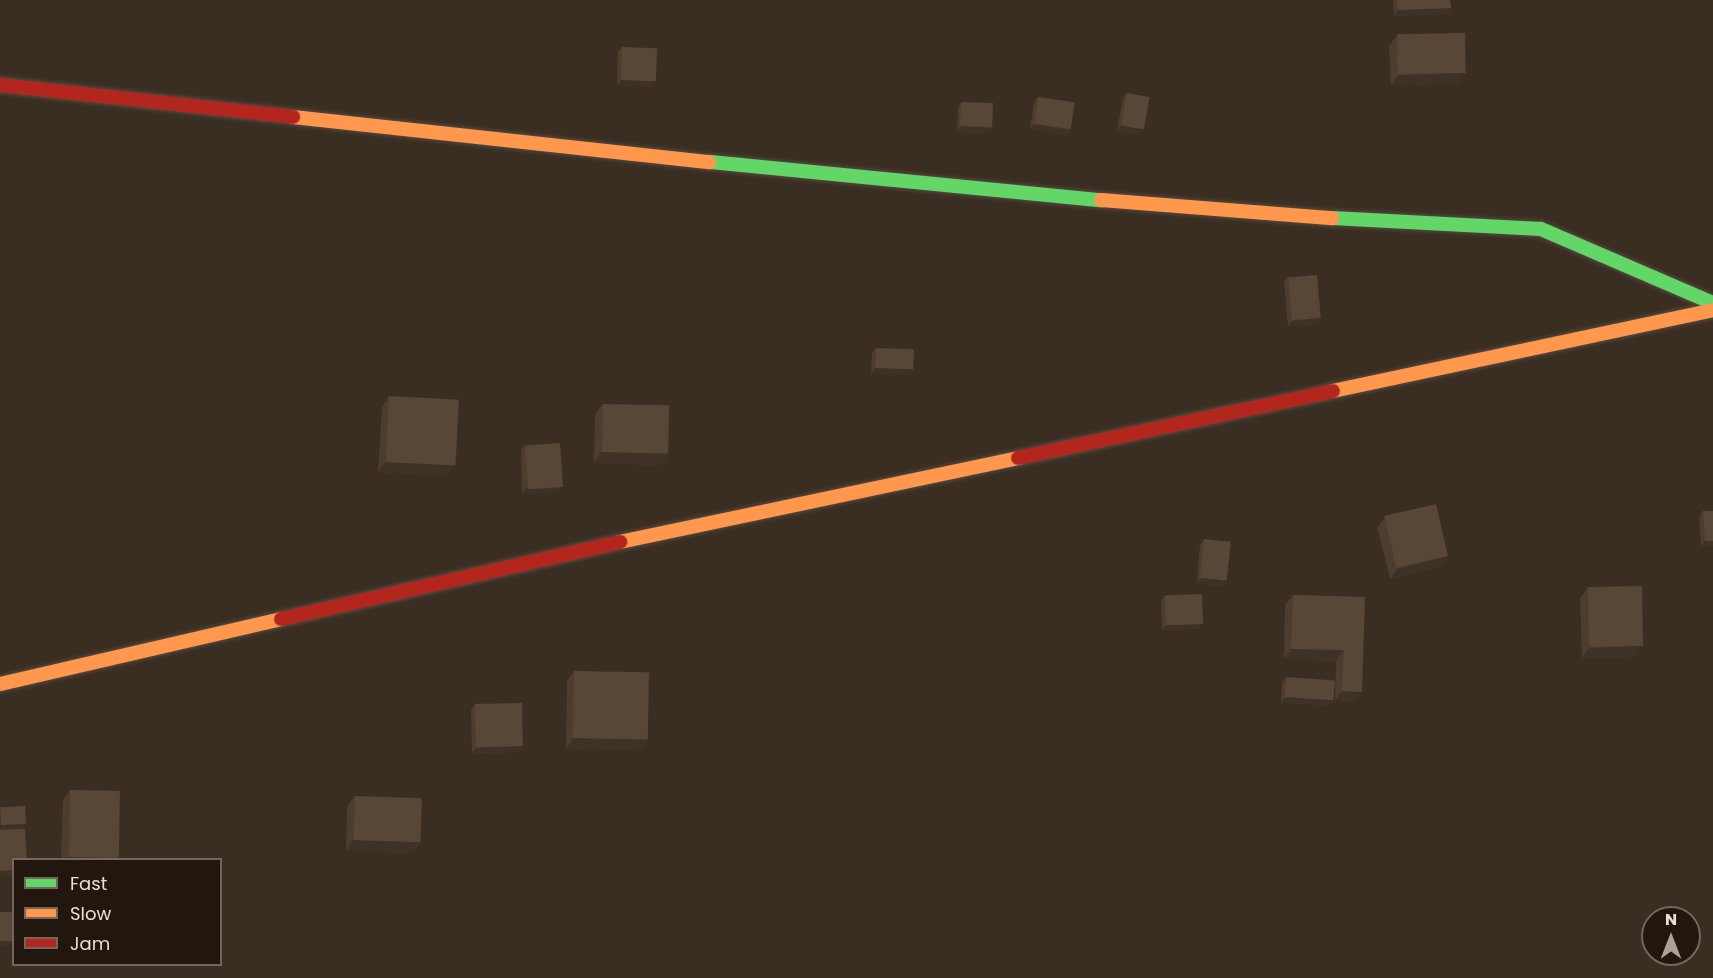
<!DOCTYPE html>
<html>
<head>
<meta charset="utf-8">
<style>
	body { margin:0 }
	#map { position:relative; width:1713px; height:978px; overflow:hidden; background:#3a2d22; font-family:Poppins,sans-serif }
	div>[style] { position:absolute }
	.roads { filter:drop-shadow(0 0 2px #554a40) drop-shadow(0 0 2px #554a40) }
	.fast>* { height:14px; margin:-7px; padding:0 7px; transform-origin:7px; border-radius:7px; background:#63d668 }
	.slow>* { height:14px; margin:-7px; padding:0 7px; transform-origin:7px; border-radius:7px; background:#ff974d }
	.jam>* { height:14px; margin:-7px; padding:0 7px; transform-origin:7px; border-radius:7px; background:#b3261e }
	.wall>* { inset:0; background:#4c3d2e }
	.shaded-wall>* { inset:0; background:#3e3226; transform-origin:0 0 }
	.building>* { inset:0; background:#584736; transform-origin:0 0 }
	span { translate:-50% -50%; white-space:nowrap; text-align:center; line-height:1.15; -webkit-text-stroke:5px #22170e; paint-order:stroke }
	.legend { position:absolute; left:12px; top:858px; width:210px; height:108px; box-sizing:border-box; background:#22170e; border:2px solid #74665c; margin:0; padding:8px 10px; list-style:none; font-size:18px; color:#eeddd1 }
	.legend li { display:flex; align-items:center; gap:12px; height:30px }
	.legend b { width:30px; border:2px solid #74665c }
	.north { position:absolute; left:1641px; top:906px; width:60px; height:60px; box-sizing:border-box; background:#22170e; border:2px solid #74665c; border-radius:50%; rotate:0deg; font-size:16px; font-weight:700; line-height:24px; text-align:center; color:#eeddd1 }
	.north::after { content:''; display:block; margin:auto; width:21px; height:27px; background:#af9f94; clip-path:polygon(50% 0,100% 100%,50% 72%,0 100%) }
</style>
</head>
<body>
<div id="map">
	<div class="roads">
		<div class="fast">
			<i style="left:710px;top:162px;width:393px;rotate:5.6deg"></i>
			<i style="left:1332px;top:218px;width:209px;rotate:3deg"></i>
			<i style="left:1541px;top:229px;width:187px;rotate:23.3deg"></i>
		</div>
		<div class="slow">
			<i style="left:293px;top:117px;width:419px;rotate:6.2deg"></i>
			<i style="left:1101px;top:200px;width:232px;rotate:4.5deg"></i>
			<i style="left:1333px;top:391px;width:389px;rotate:-12deg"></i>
			<i style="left:620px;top:542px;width:407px;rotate:-11.9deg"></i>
			<i style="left:0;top:684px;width:288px;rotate:-13deg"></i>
		</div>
		<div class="jam">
			<i style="left:0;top:85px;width:295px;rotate:6.2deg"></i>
			<i style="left:1018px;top:458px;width:322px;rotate:-12deg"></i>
			<i style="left:281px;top:619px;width:348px;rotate:-12.8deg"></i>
		</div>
	</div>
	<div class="wall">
		<i style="clip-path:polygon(1393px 0,1450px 0,1451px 8px,1447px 14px,1394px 16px)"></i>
		<i style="clip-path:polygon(1397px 35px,1459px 83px,1391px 86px,1389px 46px)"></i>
		<i style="clip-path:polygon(622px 47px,652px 86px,617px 86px,618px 52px)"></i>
		<i style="clip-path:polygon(1127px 93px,1139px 135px,1117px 131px,1123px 98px)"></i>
		<i style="clip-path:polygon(1038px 97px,1071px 130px,1067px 135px,1030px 129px,1034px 102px)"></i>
		<i style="clip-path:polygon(961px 102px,992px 128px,988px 133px,957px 132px,958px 108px)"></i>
		<i style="clip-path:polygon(1288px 277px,1321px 318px,1317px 324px,1288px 326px,1284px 282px)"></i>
		<i style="clip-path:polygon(876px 348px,914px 369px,911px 374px,871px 374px,872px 353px)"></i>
		<i style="clip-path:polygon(389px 396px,448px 476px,378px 472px,382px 407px)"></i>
		<i style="clip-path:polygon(603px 404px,668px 454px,661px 465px,594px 463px,595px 414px)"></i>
		<i style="clip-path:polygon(525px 444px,559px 492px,522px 494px,521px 450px)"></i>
		<i style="clip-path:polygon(1703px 511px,1713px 511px,1713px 546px,1701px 546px,1699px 517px)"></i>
		<i style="clip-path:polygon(1385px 517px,1448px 556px,1441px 566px,1390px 579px,1377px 527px)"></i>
		<i style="clip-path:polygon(1204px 539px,1224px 586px,1197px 583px,1200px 545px)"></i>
		<i style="clip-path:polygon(1588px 587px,1636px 657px,1582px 658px,1580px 598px)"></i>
		<i style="clip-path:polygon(1165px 595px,1199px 629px,1162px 630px,1161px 601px)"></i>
		<i style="clip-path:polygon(1293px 595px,1365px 597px,1354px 702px,1335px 701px,1336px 661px,1284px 659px,1285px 605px)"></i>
		<i style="clip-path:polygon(574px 671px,648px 740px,640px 750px,566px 749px,567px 681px)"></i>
		<i style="clip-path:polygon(1286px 677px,1334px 700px,1330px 705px,1281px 703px,1282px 683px)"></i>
		<i style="clip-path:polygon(475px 704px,519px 752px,472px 753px,471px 710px)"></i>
		<i style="clip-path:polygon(70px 790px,117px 860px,61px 860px,63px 800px)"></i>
		<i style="clip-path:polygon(355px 796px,421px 842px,413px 853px,346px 851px,347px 806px)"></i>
	</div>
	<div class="shaded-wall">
		<i style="clip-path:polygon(1451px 8px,1447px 14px,1394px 16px,1398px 10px)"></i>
		<i style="clip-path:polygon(1466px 73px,1459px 83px,1391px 86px,1398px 75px)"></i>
		<i style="clip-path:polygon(621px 80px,656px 81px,652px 86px,617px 86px)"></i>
		<i style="clip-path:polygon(1034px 124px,1071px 130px,1067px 135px,1030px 129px)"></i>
		<i style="clip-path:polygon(1121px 125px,1143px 130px,1139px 135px,1117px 131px)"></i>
		<i style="clip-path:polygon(961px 126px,992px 128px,988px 133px,957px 132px)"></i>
		<i style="clip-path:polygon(1321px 318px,1317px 324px,1288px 326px,1292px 321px)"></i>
		<i style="clip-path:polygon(875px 368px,914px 369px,911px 374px,871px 374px)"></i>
		<i style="clip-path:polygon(601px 452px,668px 454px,661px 465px,594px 463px)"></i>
		<i style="clip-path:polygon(385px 462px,455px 465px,448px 476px,378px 472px)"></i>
		<i style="clip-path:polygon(563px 487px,559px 492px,522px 494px,526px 488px)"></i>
		<i style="clip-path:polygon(1705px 541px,1713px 541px,1713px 546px,1701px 546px)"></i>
		<i style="clip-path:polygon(1448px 556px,1441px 566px,1390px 579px,1397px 569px)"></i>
		<i style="clip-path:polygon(1201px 578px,1228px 580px,1224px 586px,1197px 583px)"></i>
		<i style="clip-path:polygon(1203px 624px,1199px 629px,1162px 630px,1166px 625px)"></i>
		<i style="clip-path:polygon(1643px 646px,1636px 657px,1582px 658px,1589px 648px)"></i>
		<i style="clip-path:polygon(1291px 649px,1344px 650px,1336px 661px,1284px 659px)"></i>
		<i style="clip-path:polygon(1342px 691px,1362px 692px,1354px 702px,1335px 701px)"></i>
		<i style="clip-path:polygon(1285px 697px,1334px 700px,1330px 705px,1281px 703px)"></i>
		<i style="clip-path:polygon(573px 738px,648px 740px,640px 750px,566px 749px)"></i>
		<i style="clip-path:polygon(523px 746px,519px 752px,472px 753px,476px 748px)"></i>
		<i style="clip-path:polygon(26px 824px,22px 830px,0 831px,0 826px)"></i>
		<i style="clip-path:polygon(353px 840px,421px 842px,413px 853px,346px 851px)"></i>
		<i style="clip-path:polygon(68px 857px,117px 859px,117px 860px,66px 860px)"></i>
		<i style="clip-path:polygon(14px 870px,14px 876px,0 876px,0 871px)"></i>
		<i style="left:0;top:941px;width:14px;height:5px"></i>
	</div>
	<div class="building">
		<i style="clip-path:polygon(1397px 0,1450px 0,1451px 8px,1398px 10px)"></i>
		<i style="left:1465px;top:33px;width:40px;height:68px;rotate:89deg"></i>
		<i style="left:622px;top:47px;width:35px;height:33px;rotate:2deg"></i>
		<i style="left:1127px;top:93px;width:23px;height:33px;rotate:10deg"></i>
		<i style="left:1038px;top:97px;width:37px;height:27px;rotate:8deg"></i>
		<i style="left:961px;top:102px;width:32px;height:24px;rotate:2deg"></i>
		<i style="left:1317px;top:275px;width:43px;height:29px;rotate:85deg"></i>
		<i style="left:876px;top:348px;width:38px;height:20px;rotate:2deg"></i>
		<i style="left:389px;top:396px;width:70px;height:66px;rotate:3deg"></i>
		<i style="left:603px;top:404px;width:66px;height:48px;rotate:1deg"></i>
		<i style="left:560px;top:443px;width:44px;height:35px;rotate:86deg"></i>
		<i style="left:1436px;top:504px;width:53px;height:53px;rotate:77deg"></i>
		<i style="clip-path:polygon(1703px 511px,1713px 511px,1713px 541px,1705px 541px)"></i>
		<i style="left:1204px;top:539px;width:27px;height:39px;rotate:6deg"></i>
		<i style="left:1642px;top:586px;width:60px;height:54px;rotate:89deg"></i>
		<i style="left:1202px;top:594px;width:30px;height:37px;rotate:88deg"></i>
		<i style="clip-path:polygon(1293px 595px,1365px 597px,1362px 692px,1342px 691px,1344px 650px,1291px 649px)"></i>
		<i style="left:574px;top:671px;width:75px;height:67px;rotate:1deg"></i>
		<i style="left:1286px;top:677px;width:49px;height:20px;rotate:4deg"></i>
		<i style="left:522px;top:703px;width:43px;height:47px;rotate:89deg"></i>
		<i style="left:70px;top:790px;width:50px;height:67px;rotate:1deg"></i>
		<i style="left:355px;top:796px;width:67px;height:44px;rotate:2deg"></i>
		<i style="left:25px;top:806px;width:18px;height:25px;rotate:87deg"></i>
		<i style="clip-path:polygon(25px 829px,27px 860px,14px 860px,14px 870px,0 871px,0 830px)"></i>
		<i style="left:14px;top:912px;width:29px;height:14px;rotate:90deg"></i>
	</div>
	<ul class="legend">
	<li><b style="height:8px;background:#63d668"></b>Fast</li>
	<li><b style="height:8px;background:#ff974d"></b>Slow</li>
	<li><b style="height:8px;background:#b3261e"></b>Jam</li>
	</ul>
	<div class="north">N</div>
</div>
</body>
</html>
